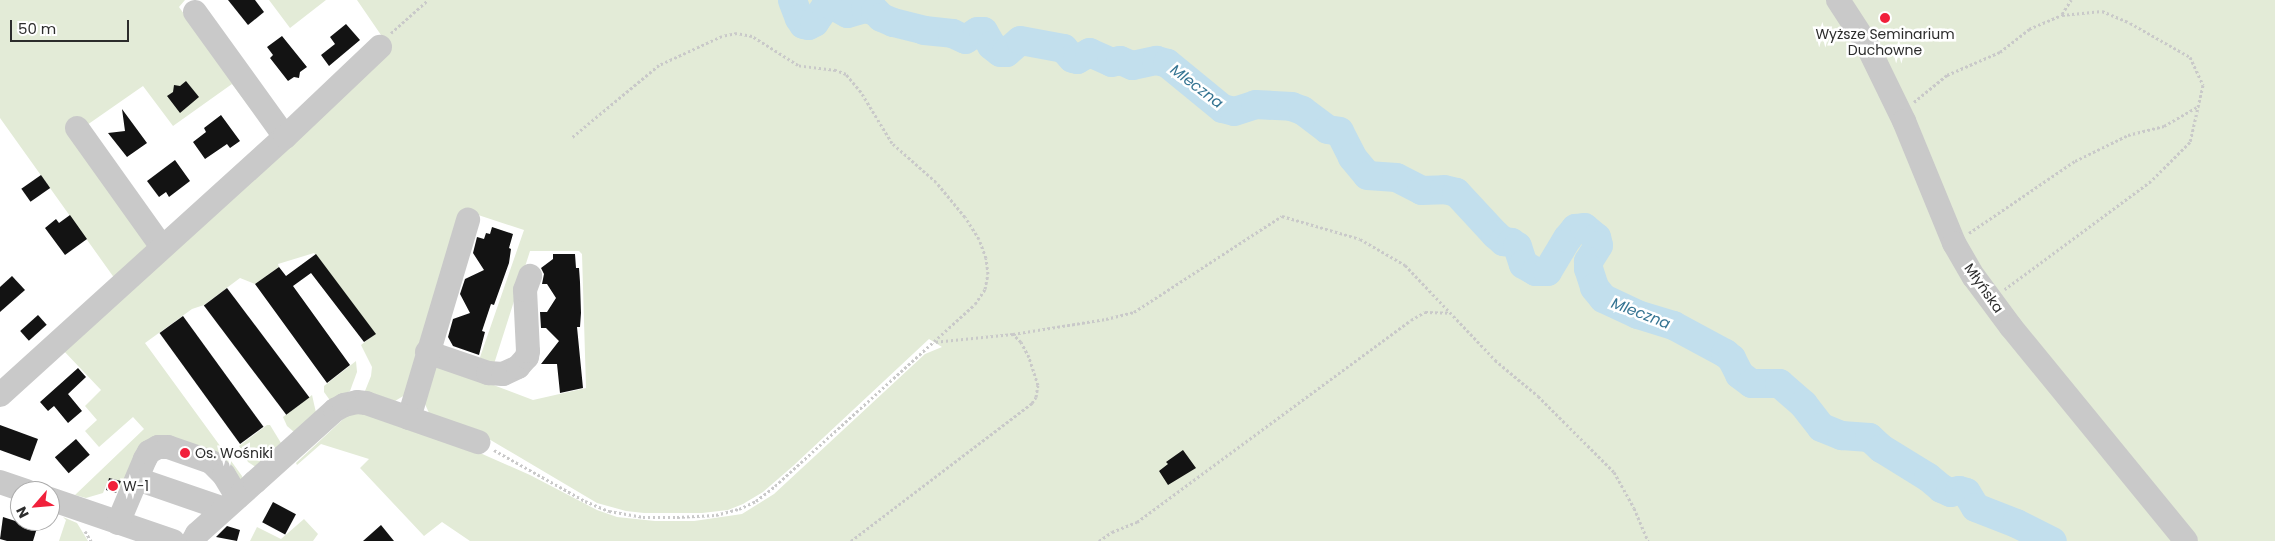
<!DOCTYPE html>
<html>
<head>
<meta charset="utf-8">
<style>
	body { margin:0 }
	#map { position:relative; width:2275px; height:541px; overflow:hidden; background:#fff; font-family:Poppins,sans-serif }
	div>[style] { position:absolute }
	.green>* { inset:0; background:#e3ebd7 }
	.river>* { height:29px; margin:-14.5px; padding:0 14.5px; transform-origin:14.5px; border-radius:14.5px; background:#c2dfed }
	.building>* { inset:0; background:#131313; transform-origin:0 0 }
	.path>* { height:3px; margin-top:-1.5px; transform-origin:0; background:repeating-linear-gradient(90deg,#c9c9c9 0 2.5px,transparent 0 5px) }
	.minor>* { height:24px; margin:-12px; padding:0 12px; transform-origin:12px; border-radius:12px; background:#c9c9c9 }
	.dots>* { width:14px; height:14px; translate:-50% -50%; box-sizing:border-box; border:2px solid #fff; border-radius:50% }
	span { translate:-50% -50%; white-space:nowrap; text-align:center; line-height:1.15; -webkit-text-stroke:5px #fff; paint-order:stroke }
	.poi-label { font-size:14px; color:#2c2c2c }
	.left { translate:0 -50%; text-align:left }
	.street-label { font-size:14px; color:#2c2c2c }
	.water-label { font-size:15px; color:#357492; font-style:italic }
	.north { position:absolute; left:10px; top:481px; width:50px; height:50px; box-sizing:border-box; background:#fff; border:1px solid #ababab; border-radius:50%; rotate:243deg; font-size:14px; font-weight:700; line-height:20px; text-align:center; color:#2c2c2c }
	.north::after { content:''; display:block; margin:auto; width:18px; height:22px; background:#f1203b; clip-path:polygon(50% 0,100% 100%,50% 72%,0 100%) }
	.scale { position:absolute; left:10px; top:20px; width:119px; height:22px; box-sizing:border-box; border:2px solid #2c2c2c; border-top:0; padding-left:6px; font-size:15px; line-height:18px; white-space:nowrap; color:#2c2c2c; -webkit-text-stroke:4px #fff; paint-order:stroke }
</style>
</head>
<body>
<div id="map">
	<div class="green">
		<i style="clip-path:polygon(0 0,185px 0,179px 7px,268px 132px,232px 84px,173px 126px,143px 86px,87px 125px,67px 133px,148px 243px,149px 245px,115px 279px,0 118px)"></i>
		<i style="clip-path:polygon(269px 0,326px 0,290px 28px)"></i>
		<i style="clip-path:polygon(357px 0,2275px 0,2275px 541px,470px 541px,442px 522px,424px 536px,360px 468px,369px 459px,321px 444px,297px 465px,296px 463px,354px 409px,446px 438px,530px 475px,597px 510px,617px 517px,655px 521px,694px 521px,742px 514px,774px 494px,925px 354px,942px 347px,929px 339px,793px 466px,763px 492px,743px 504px,728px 510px,702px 513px,644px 513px,626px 511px,597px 503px,482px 435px,429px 413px,425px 404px,432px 362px,533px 400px,586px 388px,582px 254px,579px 251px,530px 251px,494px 364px,478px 363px,524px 230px,463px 210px,415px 356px,416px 371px,405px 395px,395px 401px,365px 391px,371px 376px,372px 367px,361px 345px,375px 334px,314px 253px,278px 264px,279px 267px,255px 284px,240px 278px,204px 305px,192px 309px,145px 343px,242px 476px,243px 482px,158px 438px,120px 494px,118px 493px,121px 481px,109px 478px,103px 493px,86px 498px,75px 495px,144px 429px,133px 417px,99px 447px,85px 431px,97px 420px,85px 406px,101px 390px,62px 349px,381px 35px)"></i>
		<i style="clip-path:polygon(356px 361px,357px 372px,350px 391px,334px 399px,329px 399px,324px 392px,324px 386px)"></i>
		<i style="clip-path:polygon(312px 395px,317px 417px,294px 432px,287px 426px,283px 417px)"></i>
		<i style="clip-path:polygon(267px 425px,270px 425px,281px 443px,257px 468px,248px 462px,239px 446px)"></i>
		<i style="clip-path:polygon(63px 517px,77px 523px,88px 541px,59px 541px,66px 520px)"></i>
		<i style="clip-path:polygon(304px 519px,318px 534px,313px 541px,250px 541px,257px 527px,281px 539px)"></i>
	</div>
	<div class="river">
		<i style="left:792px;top:0;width:19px;rotate:69deg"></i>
		<i style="left:799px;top:18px;width:7px;rotate:56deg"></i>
		<i style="left:803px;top:24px;width:5px;rotate:11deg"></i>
		<i style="left:808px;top:25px;width:7px;rotate:-27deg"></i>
		<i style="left:814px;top:22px;width:19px;rotate:-55deg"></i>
		<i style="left:825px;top:6px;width:7px;rotate:-8deg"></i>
		<i style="left:832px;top:5px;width:17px;rotate:28deg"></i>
		<i style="left:847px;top:13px;width:19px;rotate:-16deg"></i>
		<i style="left:865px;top:8px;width:10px;rotate:17deg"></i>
		<i style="left:875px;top:11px;width:8px;rotate:45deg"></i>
		<i style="left:881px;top:17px;width:13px;rotate:23deg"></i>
		<i style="left:893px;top:22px;width:32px;rotate:14deg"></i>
		<i style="left:924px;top:30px;width:28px;rotate:6deg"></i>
		<i style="left:952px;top:33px;width:14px;rotate:25deg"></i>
		<i style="left:965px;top:39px;width:14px;rotate:-34deg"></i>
		<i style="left:977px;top:31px;width:6px"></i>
		<i style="left:983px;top:31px;width:16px;rotate:60deg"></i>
		<i style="left:991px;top:45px;width:11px;rotate:38deg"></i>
		<i style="left:1000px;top:52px;width:6px"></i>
		<i style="left:1006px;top:52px;width:18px;rotate:-41deg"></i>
		<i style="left:1020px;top:40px;width:44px;rotate:10.5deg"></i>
		<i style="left:1063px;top:48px;width:13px;rotate:48deg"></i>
		<i style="left:1072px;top:58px;width:5px;rotate:11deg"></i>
		<i style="left:1077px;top:59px;width:14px;rotate:-30deg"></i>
		<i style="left:1089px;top:52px;width:24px;rotate:24deg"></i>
		<i style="left:1111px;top:62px;width:9px;rotate:-13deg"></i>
		<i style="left:1120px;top:60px;width:13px;rotate:23deg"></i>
		<i style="left:1132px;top:65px;width:25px;rotate:-12deg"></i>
		<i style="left:1156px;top:60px;width:11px;rotate:15deg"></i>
		<i style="left:1167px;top:63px;width:71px;rotate:39.3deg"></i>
		<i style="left:1222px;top:108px;width:12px;rotate:14deg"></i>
		<i style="left:1234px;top:111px;width:22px;rotate:-18deg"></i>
		<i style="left:1255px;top:104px;width:36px;rotate:3deg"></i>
		<i style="left:1291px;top:106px;width:12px;rotate:20deg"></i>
		<i style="left:1302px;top:110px;width:31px;rotate:37deg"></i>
		<i style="left:1327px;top:129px;width:12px;rotate:9deg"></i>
		<i style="left:1339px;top:131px;width:29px;rotate:63deg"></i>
		<i style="left:1352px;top:157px;width:23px;rotate:50deg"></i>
		<i style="left:1367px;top:175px;width:29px;rotate:4deg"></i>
		<i style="left:1396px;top:177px;width:28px;rotate:27deg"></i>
		<i style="left:1421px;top:190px;width:23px;rotate:-2deg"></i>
		<i style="left:1444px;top:189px;width:12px;rotate:14deg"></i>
		<i style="left:1456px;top:192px;width:57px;rotate:47.1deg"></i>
		<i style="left:1495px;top:234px;width:11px;rotate:41deg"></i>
		<i style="left:1503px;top:241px;width:8px;rotate:7deg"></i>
		<i style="left:1511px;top:242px;width:7px;rotate:34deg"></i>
		<i style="left:1517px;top:246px;width:19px;rotate:72deg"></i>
		<i style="left:1523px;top:264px;width:14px;rotate:30deg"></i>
		<i style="left:1535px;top:271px;width:12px"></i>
		<i style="left:1547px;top:271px;width:39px;rotate:-59deg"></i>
		<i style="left:1567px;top:238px;width:13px;rotate:-51deg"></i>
		<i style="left:1575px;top:228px;width:9px;rotate:-6deg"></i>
		<i style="left:1584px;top:227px;width:16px;rotate:40deg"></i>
		<i style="left:1596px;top:237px;width:8px;rotate:76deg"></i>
		<i style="left:1598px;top:245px;width:19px;rotate:122deg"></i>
		<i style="left:1588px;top:261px;width:7px;rotate:90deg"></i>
		<i style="left:1588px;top:268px;width:20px;rotate:72deg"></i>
		<i style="left:1594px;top:287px;width:14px;rotate:51deg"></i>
		<i style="left:1603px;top:298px;width:38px;rotate:25deg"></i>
		<i style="left:1637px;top:314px;width:38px;rotate:17deg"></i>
		<i style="left:1673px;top:325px;width:59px;rotate:28.3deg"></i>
		<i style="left:1725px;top:353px;width:8px;rotate:40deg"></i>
		<i style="left:1731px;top:358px;width:18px;rotate:63deg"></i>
		<i style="left:1739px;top:374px;width:15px;rotate:37deg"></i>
		<i style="left:1751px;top:383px;width:28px"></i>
		<i style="left:1779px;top:383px;width:32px;rotate:41deg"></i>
		<i style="left:1803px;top:404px;width:29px;rotate:52deg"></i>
		<i style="left:1821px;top:427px;width:22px;rotate:22deg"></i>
		<i style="left:1841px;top:435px;width:28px;rotate:4deg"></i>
		<i style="left:1869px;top:437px;width:16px;rotate:43deg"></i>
		<i style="left:1881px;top:448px;width:55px;rotate:31.7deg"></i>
		<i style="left:1928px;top:477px;width:17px;rotate:40deg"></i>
		<i style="left:1941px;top:488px;width:10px;rotate:24deg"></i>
		<i style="left:1950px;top:492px;width:9px;rotate:-13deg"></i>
		<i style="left:1959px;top:490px;width:7px;rotate:16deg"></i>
		<i style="left:1966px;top:492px;width:17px;rotate:59deg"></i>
		<i style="left:1975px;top:507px;width:44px;rotate:21.3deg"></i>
		<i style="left:2016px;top:523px;width:40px;rotate:26.6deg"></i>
	</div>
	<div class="building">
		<i style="clip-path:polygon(228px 0,255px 0,264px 12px,248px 25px)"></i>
		<i style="clip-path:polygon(346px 24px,360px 40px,329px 66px,321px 55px,335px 44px,330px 37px)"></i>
		<i style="clip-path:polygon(282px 36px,307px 67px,300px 72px,299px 78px,294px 77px,288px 81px,270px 58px,273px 55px,267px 47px)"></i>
		<i style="clip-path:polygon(186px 81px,199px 97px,180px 113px,167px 96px,173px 92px,174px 85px,180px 86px)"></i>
		<i style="clip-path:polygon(122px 109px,147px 143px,127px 157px,108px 133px,125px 131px)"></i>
		<i style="clip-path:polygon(221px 115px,240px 141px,230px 148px,227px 144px,205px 159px,193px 142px,206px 132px,204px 128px)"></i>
		<i style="clip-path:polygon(175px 160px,190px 181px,169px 197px,166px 192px,159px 197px,147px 181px)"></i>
		<i style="left:41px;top:175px;width:16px;height:24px;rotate:55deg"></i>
		<i style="clip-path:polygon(70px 215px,87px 239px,65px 255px,45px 228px,56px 219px,59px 223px)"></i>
		<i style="clip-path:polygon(492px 227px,513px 234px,509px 248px,511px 249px,509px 263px,494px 305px,491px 304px,482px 331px,485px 332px,479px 355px,453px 346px,448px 337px,453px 319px,470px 313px,460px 294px,465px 279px,484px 270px,473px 253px,477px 237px,484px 239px,486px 233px,490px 234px)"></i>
		<i style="clip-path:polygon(316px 254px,376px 334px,364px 342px,311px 273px,293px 286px,350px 365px,327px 383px,255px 284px,279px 267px,286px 276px)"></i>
		<i style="clip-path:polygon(553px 254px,575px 254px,576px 268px,579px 268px,580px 282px,581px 313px,580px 327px,577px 327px,583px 388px,560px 393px,557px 364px,541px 364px,559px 341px,546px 328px,541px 328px,540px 312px,547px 312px,556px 298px,547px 284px,542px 284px,544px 274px,541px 268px,553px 259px)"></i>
		<i style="clip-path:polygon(12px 276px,25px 290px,0 312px,0 287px)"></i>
		<i style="left:227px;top:288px;width:137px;height:29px;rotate:53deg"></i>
		<i style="left:38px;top:315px;width:13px;height:24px;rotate:48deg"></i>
		<i style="left:183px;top:316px;width:137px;height:29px;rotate:54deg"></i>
		<i style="clip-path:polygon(78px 368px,86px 377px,68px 394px,82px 411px,68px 423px,54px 406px,48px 411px,40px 402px)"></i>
		<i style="clip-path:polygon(0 425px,38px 439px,30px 461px,0 450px)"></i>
		<i style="left:76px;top:439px;width:21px;height:28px;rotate:49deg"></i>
		<i style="clip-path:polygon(1183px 450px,1196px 468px,1168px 485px,1159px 471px,1168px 464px,1166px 462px)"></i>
		<i style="clip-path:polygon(109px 478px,121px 481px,116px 493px,106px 490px)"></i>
		<i style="left:273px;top:502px;width:26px;height:23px;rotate:28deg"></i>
		<i style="clip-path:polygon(3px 517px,37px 528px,33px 541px,7px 541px,0 539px)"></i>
		<i style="clip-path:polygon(381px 525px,394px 541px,363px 541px)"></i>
		<i style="clip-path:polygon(227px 526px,240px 530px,237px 541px,216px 537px)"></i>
	</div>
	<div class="path">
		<i style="left:2062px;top:14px;width:17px;rotate:-57deg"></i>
		<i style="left:391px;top:33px;width:50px;rotate:-41.7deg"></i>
		<i style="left:1914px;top:102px;width:43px;rotate:-39.3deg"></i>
		<i style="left:1947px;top:75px;width:58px;rotate:-23.5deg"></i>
		<i style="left:2000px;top:52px;width:37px;rotate:-38deg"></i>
		<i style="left:2029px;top:29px;width:36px;rotate:-23deg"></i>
		<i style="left:2062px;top:15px;width:40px;rotate:-5.7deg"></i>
		<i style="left:2102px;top:11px;width:30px;rotate:23deg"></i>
		<i style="left:2130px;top:23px;width:69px;rotate:29.5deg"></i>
		<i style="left:2190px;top:57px;width:31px;rotate:65deg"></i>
		<i style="left:2203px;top:85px;width:58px;rotate:102.8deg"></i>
		<i style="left:2190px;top:142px;width:55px;rotate:135deg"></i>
		<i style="left:2151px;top:181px;width:182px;rotate:143.5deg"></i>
		<i style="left:1969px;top:233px;width:128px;rotate:-34.2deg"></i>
		<i style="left:2075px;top:161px;width:59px;rotate:-26.1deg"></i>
		<i style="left:2128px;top:135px;width:37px;rotate:-14deg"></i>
		<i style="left:2164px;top:126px;width:39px;rotate:-30deg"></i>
		<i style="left:1013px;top:334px;width:94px;rotate:-9.2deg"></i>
		<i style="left:1106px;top:319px;width:29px;rotate:-14deg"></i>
		<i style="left:1134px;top:312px;width:176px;rotate:-33deg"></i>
		<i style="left:1282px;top:216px;width:81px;rotate:16.4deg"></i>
		<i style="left:1360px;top:239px;width:52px;rotate:30deg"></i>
		<i style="left:1405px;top:265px;width:131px;rotate:46.5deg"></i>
		<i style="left:1495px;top:360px;width:56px;rotate:39.9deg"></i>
		<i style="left:1538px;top:396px;width:107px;rotate:45deg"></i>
		<i style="left:1614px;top:472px;width:41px;rotate:60.9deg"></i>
		<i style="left:1634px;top:508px;width:36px;rotate:67deg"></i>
		<i style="left:494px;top:450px;width:104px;rotate:29.3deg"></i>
		<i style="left:585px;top:501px;width:26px;rotate:23deg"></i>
		<i style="left:609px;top:511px;width:35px;rotate:10deg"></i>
		<i style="left:643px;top:517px;width:34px"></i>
		<i style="left:677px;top:517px;width:39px;rotate:-3deg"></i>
		<i style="left:716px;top:515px;width:24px;rotate:-15deg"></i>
		<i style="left:739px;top:509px;width:19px;rotate:-25deg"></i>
		<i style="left:756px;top:501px;width:24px;rotate:-38deg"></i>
		<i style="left:775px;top:486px;width:270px;rotate:-42.3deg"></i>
		<i style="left:975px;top:304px;width:18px;rotate:-56deg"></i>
		<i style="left:985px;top:289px;width:15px;rotate:-79deg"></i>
		<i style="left:988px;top:274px;width:16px;rotate:-97deg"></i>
		<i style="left:986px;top:258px;width:20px;rotate:-110deg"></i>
		<i style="left:979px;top:239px;width:26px;rotate:-122deg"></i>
		<i style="left:965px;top:217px;width:45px;rotate:-129.6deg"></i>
		<i style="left:936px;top:182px;width:59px;rotate:-138.4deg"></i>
		<i style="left:892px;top:143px;width:60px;rotate:-121.3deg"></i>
		<i style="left:861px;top:92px;width:23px;rotate:-130deg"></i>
		<i style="left:846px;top:74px;width:11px;rotate:-158deg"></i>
		<i style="left:836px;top:70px;width:38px;rotate:-173deg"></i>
		<i style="left:798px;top:65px;width:54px;rotate:-147.8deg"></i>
		<i style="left:752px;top:36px;width:15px;rotate:-169deg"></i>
		<i style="left:737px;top:33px;width:15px;rotate:169deg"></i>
		<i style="left:722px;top:36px;width:69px;rotate:155.3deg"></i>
		<i style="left:659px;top:65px;width:114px;rotate:140.3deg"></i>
		<i style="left:85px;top:531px;width:12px;rotate:59deg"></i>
		<i style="left:851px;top:541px;width:228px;rotate:-37.3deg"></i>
		<i style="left:1032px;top:403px;width:7px;rotate:-56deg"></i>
		<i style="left:1036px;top:397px;width:12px;rotate:-81deg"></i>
		<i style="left:1038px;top:385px;width:29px;rotate:-108deg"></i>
		<i style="left:1029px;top:357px;width:17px;rotate:-118deg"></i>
		<i style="left:1021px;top:342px;width:11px;rotate:-135deg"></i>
		<i style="left:1013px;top:334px;width:80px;rotate:174.3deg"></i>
		<i style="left:1099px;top:541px;width:16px;rotate:-35deg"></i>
		<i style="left:1112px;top:532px;width:27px;rotate:-22deg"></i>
		<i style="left:1137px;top:522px;width:340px;rotate:-36.4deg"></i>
		<i style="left:1411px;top:320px;width:16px;rotate:-30deg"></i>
		<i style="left:1425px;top:312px;width:25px;rotate:2deg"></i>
	</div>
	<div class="minor">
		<i style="left:1838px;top:0;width:51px;rotate:56.9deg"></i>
		<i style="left:1866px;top:43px;width:87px;rotate:64deg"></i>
		<i style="left:1904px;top:121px;width:132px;rotate:67.7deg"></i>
		<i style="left:1954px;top:243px;width:39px;rotate:60deg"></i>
		<i style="left:1974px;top:277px;width:62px;rotate:53.5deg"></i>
		<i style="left:2011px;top:327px;width:276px;rotate:50.7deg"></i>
		<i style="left:195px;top:12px;width:154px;rotate:54.2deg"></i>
		<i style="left:77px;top:128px;width:146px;rotate:54.5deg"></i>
		<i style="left:427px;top:352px;width:65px;rotate:19deg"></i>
		<i style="left:488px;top:373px;width:15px;rotate:4deg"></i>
		<i style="left:503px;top:374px;width:17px;rotate:-25deg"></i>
		<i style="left:518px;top:367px;width:13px;rotate:-48deg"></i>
		<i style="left:527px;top:357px;width:6px;rotate:-81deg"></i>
		<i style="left:528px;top:351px;width:61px;rotate:-92.8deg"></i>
		<i style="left:525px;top:290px;width:15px;rotate:-70deg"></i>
		<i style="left:0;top:395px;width:384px;rotate:-42.2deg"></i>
		<i style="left:285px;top:137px;width:131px;rotate:-43.5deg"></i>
		<i style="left:409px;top:418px;width:207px;rotate:-73.4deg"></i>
		<i style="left:137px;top:479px;width:92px;rotate:19deg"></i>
		<i style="left:0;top:482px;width:28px;rotate:19deg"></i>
		<i style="left:50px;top:499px;width:130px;rotate:18.9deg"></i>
		<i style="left:118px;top:523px;width:69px;rotate:-67.1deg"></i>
		<i style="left:145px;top:459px;width:8px;rotate:-60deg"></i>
		<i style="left:149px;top:452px;width:10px;rotate:-29deg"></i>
		<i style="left:158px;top:447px;width:10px"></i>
		<i style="left:168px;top:447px;width:46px;rotate:19.2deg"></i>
		<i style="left:211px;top:462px;width:18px;rotate:45deg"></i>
		<i style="left:224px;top:475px;width:26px;rotate:59deg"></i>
		<i style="left:193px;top:541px;width:8px;rotate:-60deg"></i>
		<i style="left:197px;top:534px;width:78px;rotate:-41.9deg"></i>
		<i style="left:255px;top:482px;width:108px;rotate:-42deg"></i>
		<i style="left:335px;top:410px;width:10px;rotate:-29deg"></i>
		<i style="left:344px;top:405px;width:13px;rotate:-13deg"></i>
		<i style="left:357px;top:402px;width:9px;rotate:6deg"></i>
		<i style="left:366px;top:403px;width:119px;rotate:19.2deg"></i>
	</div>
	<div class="dots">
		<i style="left:1885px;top:18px;background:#f1203b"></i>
		<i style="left:185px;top:453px;background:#f1203b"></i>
		<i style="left:113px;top:486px;background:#f1203b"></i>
	</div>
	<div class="poi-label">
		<span style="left:1885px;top:42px">Wyższe Seminarium<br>Duchowne</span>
		<span class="left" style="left:195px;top:453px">Os. Wośniki</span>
		<span class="left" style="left:123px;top:486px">W-1</span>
	</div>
	<div class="street-label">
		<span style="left:1984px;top:288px;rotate:55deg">Młyńska</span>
	</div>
	<div class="water-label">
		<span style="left:1197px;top:86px;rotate:37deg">Mleczna</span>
		<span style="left:1641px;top:313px;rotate:21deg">Mleczna</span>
	</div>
	<div class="north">N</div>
	<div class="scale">50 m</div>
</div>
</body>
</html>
